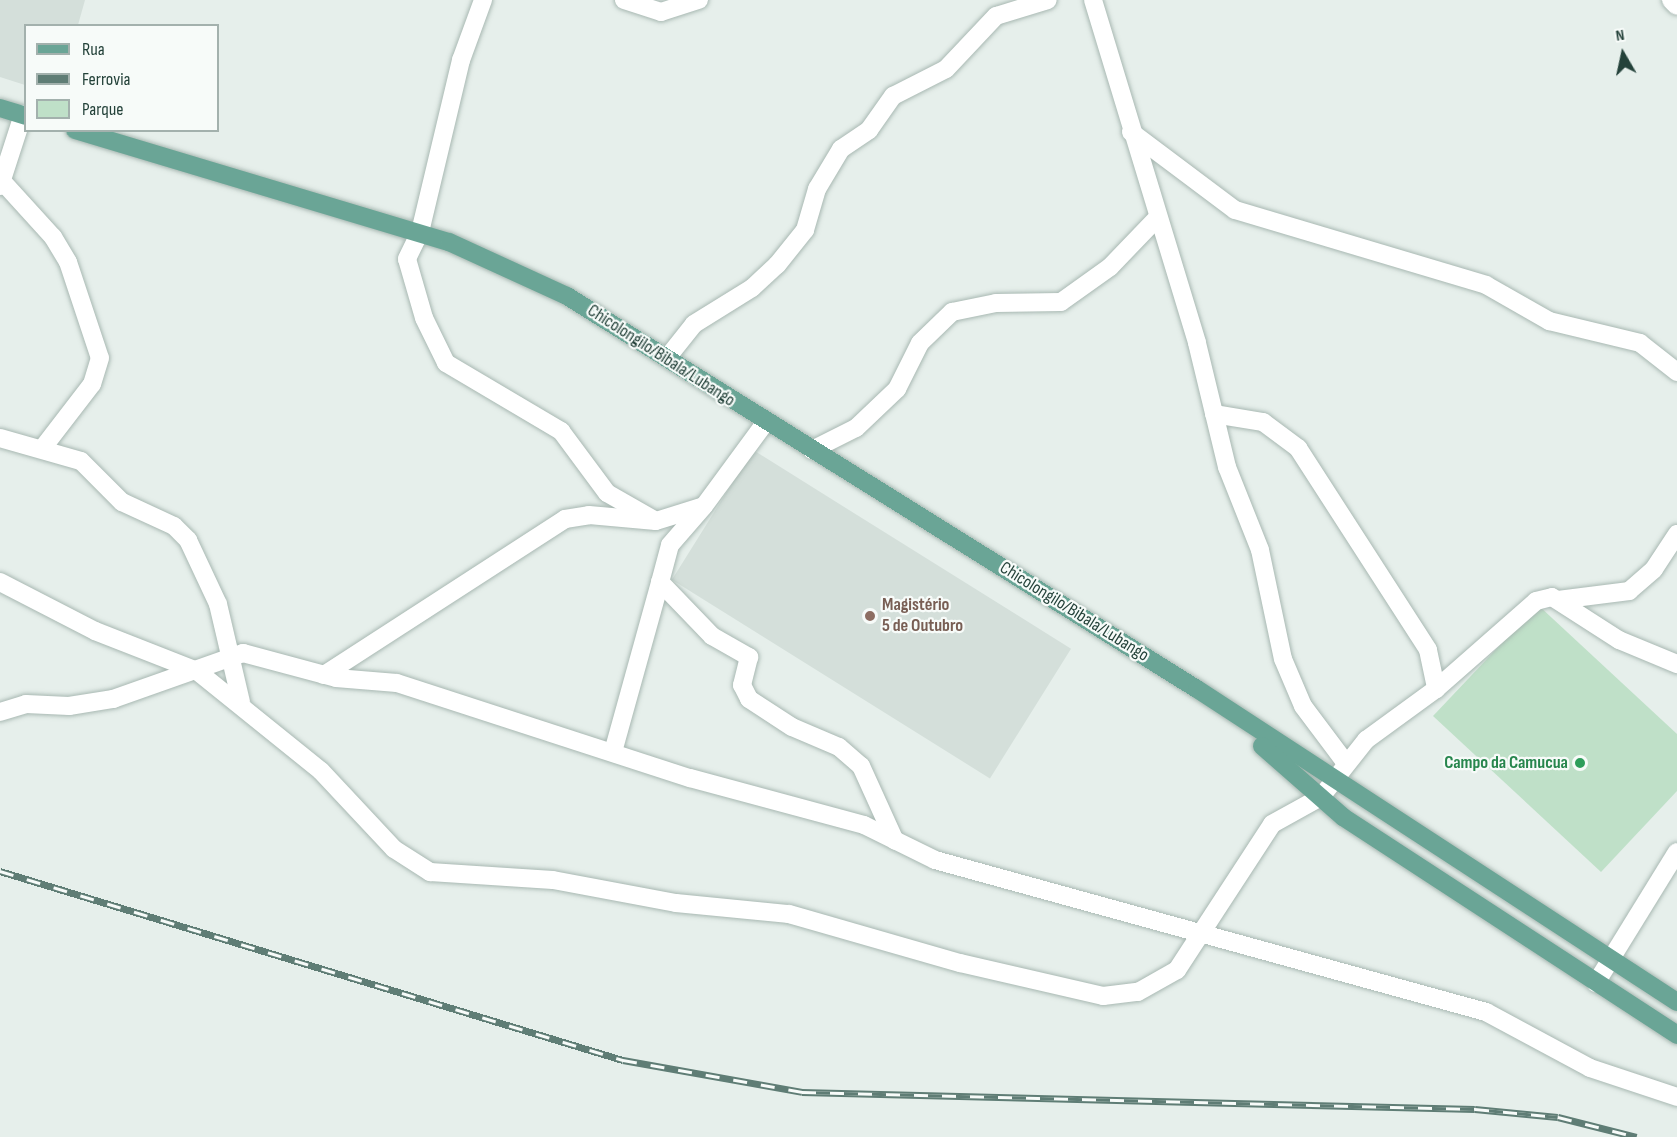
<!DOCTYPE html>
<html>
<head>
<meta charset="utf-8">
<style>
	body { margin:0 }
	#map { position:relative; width:1677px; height:1137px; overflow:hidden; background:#e6efeb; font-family:"Sofia Sans Condensed",sans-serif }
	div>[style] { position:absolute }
	.built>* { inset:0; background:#d4dfda; transform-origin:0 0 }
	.green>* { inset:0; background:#bfe0c8 }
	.roads { filter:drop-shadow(0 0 2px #a8b8b2) drop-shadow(0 0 2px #a8b8b2) }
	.minor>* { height:18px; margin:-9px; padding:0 9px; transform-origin:9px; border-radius:9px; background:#fff }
	.major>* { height:18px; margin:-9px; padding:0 9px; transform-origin:9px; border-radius:9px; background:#6aa596 }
	.rail>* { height:7px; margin-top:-3.5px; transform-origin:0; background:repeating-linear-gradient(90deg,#f7fbf9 0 14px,#5f7d75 0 28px); box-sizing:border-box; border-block:2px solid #5f7d75 }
	.dots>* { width:16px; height:16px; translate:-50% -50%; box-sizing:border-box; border:3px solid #f7fbf9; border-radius:50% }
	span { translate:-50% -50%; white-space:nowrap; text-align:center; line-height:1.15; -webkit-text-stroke:4.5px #f7fbf9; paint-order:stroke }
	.street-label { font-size:18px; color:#24423a }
	.education-label { font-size:18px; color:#785e54; font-weight:700 }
	.left { translate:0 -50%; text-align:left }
	.leisure-label { font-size:18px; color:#27864d; font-weight:700 }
	.right { translate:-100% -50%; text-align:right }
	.legend { position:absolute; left:24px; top:24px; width:195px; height:108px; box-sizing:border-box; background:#f7fbf9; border:2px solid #a3b1ad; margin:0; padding:8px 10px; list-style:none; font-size:18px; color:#24423a }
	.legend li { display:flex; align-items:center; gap:12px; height:30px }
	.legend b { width:30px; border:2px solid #a3b1ad }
	.north { position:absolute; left:1593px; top:24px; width:60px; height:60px; -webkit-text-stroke:4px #f7fbf9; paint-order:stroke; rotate:351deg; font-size:16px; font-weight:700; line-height:24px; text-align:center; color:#24423a }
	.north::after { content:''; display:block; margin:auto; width:21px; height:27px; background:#24423a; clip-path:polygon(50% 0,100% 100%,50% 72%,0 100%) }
</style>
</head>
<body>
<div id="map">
	<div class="built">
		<i style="clip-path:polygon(0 0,85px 0,78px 25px,26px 26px,25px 85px,0 77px)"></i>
		<i style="left:753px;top:450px;width:375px;height:153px;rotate:32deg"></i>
	</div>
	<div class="green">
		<i style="clip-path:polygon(1538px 605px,1677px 734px,1677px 791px,1601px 872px,1433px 716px)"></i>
	</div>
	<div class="roads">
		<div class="minor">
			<i style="left:483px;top:0;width:64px;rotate:110.1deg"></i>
			<i style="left:461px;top:60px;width:177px;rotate:103.4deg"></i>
			<i style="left:420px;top:232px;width:30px;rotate:116deg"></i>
			<i style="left:407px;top:259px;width:61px;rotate:73.9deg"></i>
			<i style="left:424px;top:318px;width:50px;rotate:63.9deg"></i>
			<i style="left:446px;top:363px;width:134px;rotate:30.6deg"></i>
			<i style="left:561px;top:431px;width:77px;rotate:53.4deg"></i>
			<i style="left:607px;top:493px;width:56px;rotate:29.7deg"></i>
			<i style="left:624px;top:0;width:39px;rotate:18deg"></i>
			<i style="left:661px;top:12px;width:40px;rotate:-18deg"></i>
			<i style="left:1093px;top:0;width:358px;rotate:73.1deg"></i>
			<i style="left:1197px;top:343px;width:128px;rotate:76.4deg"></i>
			<i style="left:1227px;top:467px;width:89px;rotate:68.3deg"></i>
			<i style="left:1260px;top:550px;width:111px;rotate:78.1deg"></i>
			<i style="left:1283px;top:659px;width:51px;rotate:66.9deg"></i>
			<i style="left:1303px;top:706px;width:70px;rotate:53.1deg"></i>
			<i style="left:1671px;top:0;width:8px;rotate:45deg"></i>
			<i style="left:1131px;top:132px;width:130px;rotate:36.9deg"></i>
			<i style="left:1235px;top:210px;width:262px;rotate:16.6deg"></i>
			<i style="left:1486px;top:285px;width:73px;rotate:29.7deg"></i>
			<i style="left:1549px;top:321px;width:94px;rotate:13.6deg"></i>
			<i style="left:1640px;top:343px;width:47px;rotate:38.1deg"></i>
			<i style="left:2px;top:181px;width:76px;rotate:47.7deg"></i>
			<i style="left:53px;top:237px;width:29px;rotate:59deg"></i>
			<i style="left:68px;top:262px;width:101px;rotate:71.6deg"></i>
			<i style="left:100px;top:358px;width:27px;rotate:107deg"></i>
			<i style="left:92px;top:384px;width:82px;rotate:127.6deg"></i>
			<i style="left:0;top:186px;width:75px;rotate:-72.1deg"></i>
			<i style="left:667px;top:358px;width:43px;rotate:-51.5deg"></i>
			<i style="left:694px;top:324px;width:68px;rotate:-31.8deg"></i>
			<i style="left:752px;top:288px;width:34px;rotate:-43deg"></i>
			<i style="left:777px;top:265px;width:45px;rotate:-51.3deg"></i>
			<i style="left:805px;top:230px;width:43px;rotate:-73.7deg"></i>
			<i style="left:817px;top:189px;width:47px;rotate:-59deg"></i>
			<i style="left:841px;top:149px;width:34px;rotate:-34deg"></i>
			<i style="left:869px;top:130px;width:42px;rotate:-54.8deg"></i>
			<i style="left:893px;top:96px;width:59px;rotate:-27deg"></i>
			<i style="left:946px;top:69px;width:73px;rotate:-46.7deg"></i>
			<i style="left:996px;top:16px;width:54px;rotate:-17.1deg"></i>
			<i style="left:1214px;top:414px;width:50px;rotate:9.3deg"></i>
			<i style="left:1263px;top:422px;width:44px;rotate:36.6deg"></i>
			<i style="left:1298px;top:448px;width:240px;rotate:57.2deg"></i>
			<i style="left:1428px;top:650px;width:40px;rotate:78deg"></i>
			<i style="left:0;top:438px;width:84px;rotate:15.9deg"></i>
			<i style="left:81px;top:461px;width:58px;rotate:45deg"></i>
			<i style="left:122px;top:502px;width:57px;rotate:24.8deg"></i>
			<i style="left:174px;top:526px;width:20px;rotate:45deg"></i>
			<i style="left:188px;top:540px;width:71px;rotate:64.9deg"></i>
			<i style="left:218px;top:604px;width:101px;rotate:76.8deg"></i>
			<i style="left:812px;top:450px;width:49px;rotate:-26.6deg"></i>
			<i style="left:856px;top:428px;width:57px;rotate:-43.6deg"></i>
			<i style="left:897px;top:389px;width:51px;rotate:-63.4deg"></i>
			<i style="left:920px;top:343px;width:45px;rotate:-44.1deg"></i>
			<i style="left:952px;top:312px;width:45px;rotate:-11.6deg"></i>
			<i style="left:996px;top:303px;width:65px;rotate:-0.9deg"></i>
			<i style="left:1061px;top:302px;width:60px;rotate:-35.5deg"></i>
			<i style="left:1110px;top:267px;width:68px;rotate:-46.2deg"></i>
			<i style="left:703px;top:507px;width:50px;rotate:131deg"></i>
			<i style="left:670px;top:545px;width:38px;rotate:105deg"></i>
			<i style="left:660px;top:582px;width:75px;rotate:46.1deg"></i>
			<i style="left:712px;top:636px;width:43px;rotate:29.6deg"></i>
			<i style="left:749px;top:657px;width:29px;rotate:104deg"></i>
			<i style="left:742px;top:685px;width:16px;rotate:63deg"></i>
			<i style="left:749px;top:699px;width:51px;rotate:33.1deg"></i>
			<i style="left:792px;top:727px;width:51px;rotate:23.1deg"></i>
			<i style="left:839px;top:747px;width:29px;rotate:41deg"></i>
			<i style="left:861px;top:766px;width:82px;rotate:65.6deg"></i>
			<i style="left:0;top:582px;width:107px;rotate:27.3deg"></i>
			<i style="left:95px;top:631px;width:110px;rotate:21.4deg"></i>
			<i style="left:197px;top:671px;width:159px;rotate:38.9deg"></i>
			<i style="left:321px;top:771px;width:107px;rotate:46.9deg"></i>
			<i style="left:394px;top:849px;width:43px;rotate:32.6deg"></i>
			<i style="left:430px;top:872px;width:123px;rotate:3.7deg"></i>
			<i style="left:553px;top:880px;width:125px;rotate:10.6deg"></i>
			<i style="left:676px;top:903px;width:114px;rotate:5.6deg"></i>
			<i style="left:789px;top:914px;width:178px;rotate:16deg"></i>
			<i style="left:960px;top:963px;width:147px;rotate:13deg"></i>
			<i style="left:1103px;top:996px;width:35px;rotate:-7deg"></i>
			<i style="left:1138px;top:992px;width:45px;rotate:-29.4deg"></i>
			<i style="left:1177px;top:970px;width:174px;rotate:-56.9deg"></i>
			<i style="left:1272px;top:824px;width:56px;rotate:-28.9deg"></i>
			<i style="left:1321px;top:797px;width:73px;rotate:-51.7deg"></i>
			<i style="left:1366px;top:740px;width:87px;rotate:-36.1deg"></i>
			<i style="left:1436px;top:689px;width:133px;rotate:-41.3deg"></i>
			<i style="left:1536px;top:601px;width:16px;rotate:-14deg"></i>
			<i style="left:1552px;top:597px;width:80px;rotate:32.7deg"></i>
			<i style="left:1619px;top:640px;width:63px;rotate:22.5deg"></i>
			<i style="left:1558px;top:600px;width:72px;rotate:-7.2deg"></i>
			<i style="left:1629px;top:591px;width:33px;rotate:-41deg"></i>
			<i style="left:1654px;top:569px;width:42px;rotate:-56.7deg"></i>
			<i style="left:324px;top:675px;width:287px;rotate:-32.9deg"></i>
			<i style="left:565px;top:519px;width:24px;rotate:-9deg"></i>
			<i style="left:589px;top:515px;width:67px;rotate:5.1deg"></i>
			<i style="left:656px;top:521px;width:50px;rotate:-17.4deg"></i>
			<i style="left:704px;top:506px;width:103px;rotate:-53.7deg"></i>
			<i style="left:0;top:712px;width:27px;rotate:-17deg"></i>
			<i style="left:26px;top:704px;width:43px;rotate:2.7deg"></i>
			<i style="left:69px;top:706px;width:45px;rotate:-9deg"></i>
			<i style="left:113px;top:699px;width:138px;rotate:-19.5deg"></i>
			<i style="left:243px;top:653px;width:96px;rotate:15deg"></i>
			<i style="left:336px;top:678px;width:61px;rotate:4.7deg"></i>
			<i style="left:397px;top:683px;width:308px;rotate:18deg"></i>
			<i style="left:690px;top:778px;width:180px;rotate:15.1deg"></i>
			<i style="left:864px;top:825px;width:79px;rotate:26.2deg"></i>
			<i style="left:935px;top:860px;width:572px;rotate:15.42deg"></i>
			<i style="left:1486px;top:1012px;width:118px;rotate:28.3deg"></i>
			<i style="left:1590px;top:1068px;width:92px;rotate:18.4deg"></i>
			<i style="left:613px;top:752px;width:176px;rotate:-74.5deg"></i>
			<i style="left:1596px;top:983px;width:154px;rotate:-58.3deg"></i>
		</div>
		<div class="major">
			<i style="left:0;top:108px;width:27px;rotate:17deg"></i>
			<i style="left:75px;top:130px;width:390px;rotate:16.7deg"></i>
			<i style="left:449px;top:242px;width:130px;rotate:24.6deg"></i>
			<i style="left:567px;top:296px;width:743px;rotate:31.96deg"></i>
			<i style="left:1197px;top:689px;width:573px;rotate:33.11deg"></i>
			<i style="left:1262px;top:746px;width:108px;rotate:41.2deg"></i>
			<i style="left:1343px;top:817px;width:399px;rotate:33.1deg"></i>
		</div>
	</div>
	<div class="rail">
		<i style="left:0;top:871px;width:651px;rotate:16.88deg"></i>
		<i style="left:623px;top:1060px;width:182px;rotate:10.1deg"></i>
		<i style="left:802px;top:1092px;width:673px;rotate:1.45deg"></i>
		<i style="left:1475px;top:1109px;width:83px;rotate:5.5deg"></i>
		<i style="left:1558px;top:1117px;width:81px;rotate:14.2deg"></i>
	</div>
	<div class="dots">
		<i style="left:870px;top:616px;background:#8d6e63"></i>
		<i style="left:1580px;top:763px;background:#2e9e5b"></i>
	</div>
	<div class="street-label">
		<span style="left:661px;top:356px;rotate:33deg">Chicolongilo/Bibala/Lubango</span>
		<span style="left:1074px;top:612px;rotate:32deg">Chicolongilo/Bibala/Lubango</span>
	</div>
	<div class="education-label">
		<span class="left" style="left:882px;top:616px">Magistério<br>5 de Outubro</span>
	</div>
	<div class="leisure-label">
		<span class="right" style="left:1568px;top:763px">Campo da Camucua</span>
	</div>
	<ul class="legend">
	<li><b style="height:8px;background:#6aa596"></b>Rua</li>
	<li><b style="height:8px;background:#5f7d75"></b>Ferrovia</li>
	<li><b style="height:16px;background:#bfe0c8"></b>Parque</li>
	</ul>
	<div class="north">N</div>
</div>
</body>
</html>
